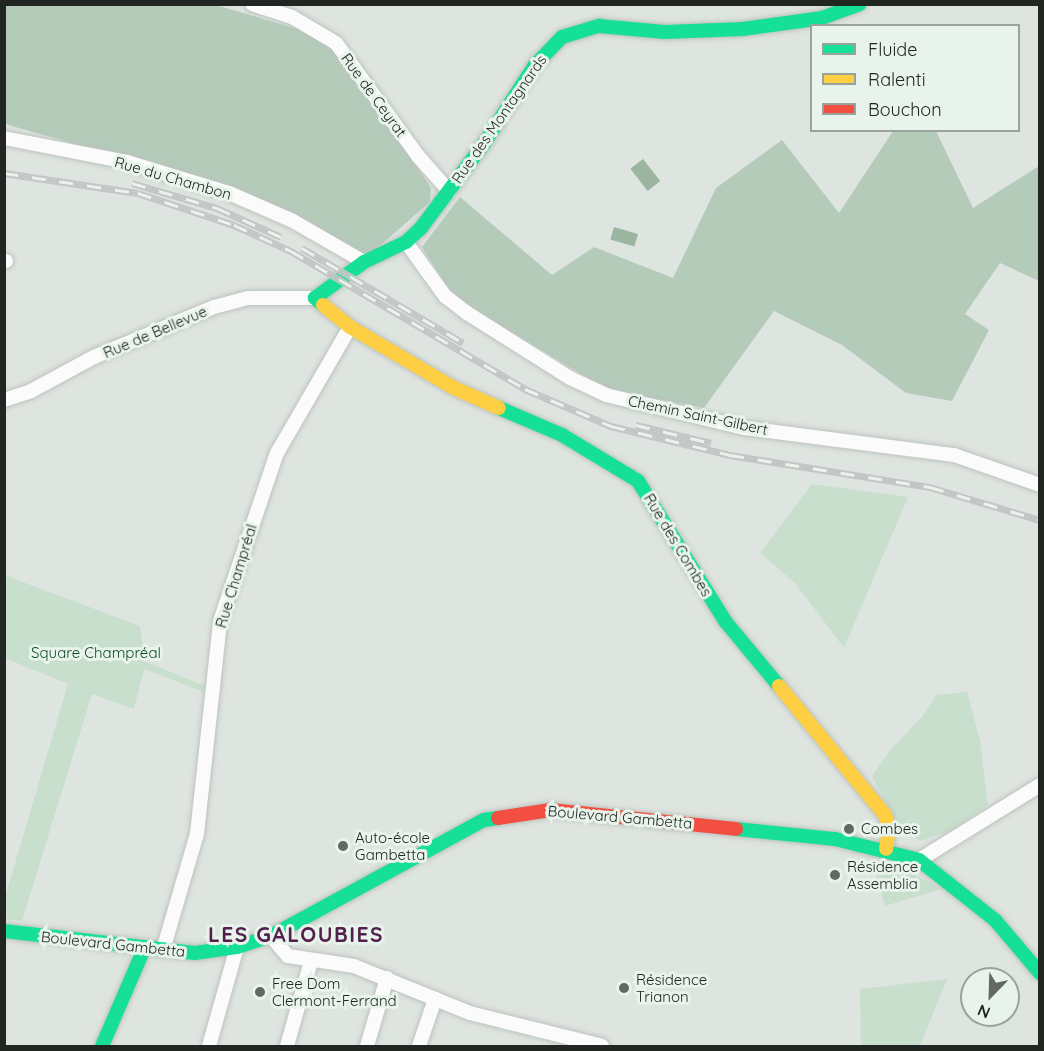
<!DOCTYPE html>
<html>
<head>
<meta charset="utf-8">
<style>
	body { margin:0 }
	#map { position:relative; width:1044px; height:1051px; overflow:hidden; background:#dee4df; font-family:Quicksand,sans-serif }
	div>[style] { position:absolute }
	.green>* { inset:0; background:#c9dfce }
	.forest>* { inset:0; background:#b4cbba }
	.water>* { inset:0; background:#9bb5a1; transform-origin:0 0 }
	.roads { filter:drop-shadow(0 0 2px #bdc2be) drop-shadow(0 0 2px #bdc2be) }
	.street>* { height:14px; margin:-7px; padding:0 7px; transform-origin:7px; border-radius:7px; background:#fafbfa }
	.fast>* { height:14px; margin:-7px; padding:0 7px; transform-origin:7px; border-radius:7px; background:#16e098 }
	.slow>* { height:14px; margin:-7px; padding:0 7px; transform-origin:7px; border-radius:7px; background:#ffcf43 }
	.jam>* { height:14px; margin:-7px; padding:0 7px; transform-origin:7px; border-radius:7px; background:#f24e42 }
	.rail>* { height:7px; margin-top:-3.5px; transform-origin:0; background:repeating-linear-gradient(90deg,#e8f4eb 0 14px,#c4c5c5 0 28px); box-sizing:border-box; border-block:2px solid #c4c5c5 }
	.dots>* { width:16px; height:16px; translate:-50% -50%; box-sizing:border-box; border:3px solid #e8f4eb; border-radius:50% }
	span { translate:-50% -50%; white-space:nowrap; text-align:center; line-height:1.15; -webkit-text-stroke:6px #e8f4eb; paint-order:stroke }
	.street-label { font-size:15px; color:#222623 }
	.park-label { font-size:15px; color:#104b28 }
	.poi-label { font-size:15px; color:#222623 }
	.left { translate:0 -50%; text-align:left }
	.district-label { font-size:21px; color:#531f4c; font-weight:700; letter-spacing:1.5px }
	.frame { position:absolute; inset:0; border:6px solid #222623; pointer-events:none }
	.legend { position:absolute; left:810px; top:24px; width:210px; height:108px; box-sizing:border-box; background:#e8f4eb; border:2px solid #99a29b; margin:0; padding:8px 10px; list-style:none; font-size:18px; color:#222623 }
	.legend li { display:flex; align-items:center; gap:12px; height:30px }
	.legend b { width:30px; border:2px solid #99a29b }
	.north { position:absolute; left:960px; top:967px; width:60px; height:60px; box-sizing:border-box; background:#e8f4eb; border:2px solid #99a29b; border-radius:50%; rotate:203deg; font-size:16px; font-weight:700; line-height:24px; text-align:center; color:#222623 }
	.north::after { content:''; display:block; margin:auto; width:21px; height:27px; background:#646865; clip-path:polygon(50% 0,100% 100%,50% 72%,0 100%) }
</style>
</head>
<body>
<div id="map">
	<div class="green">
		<i style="clip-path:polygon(812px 484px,908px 497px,844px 648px,795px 583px,760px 553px)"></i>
		<i style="clip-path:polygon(4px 575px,140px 626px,144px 661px,205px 686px,204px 692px,144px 669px,134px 709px,92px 694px,22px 921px,5px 919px,5px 897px,68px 684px,5px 658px)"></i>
		<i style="clip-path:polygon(967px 692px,980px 740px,988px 805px,953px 830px,920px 841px,895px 819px,872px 776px,890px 750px,922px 717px,936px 695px)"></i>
		<i style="clip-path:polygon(872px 860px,917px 876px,941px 889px,885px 906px)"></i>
		<i style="clip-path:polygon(947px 979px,920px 1046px,861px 1046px,860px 989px)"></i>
	</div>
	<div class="forest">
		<i style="clip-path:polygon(4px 5px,216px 5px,311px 33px,336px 51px,370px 97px,431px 188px,430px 202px,368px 256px,358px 255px,218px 185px,5px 124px)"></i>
		<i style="clip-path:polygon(893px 131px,936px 131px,973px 208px,1039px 166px,1039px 281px,1000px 263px,965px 314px,989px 330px,952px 401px,906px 393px,842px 345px,774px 311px,704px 408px,606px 389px,483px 315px,449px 290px,422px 247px,460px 197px,552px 275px,594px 247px,673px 278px,716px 188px,782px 140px,839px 213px)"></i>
	</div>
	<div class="water">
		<i style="left:643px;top:159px;width:28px;height:16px;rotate:52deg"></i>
		<i style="left:614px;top:227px;width:25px;height:13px;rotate:16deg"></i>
	</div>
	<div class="roads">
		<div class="street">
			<i style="left:252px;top:4px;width:42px;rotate:18deg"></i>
			<i style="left:292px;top:17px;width:51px;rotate:30.6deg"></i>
			<i style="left:336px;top:43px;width:140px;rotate:54deg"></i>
			<i style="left:418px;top:156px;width:47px;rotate:48.5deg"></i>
			<i style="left:4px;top:138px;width:125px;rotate:11deg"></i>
			<i style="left:127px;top:162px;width:107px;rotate:16.9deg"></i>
			<i style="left:229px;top:193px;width:70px;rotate:23.6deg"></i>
			<i style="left:293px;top:221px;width:82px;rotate:30deg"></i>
			<i style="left:406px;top:242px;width:67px;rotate:54.2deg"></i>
			<i style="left:445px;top:296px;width:28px;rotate:38deg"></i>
			<i style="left:467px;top:313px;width:122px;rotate:32.3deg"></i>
			<i style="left:570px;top:378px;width:40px;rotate:25deg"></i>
			<i style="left:606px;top:395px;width:143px;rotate:13.4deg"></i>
			<i style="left:745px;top:428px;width:211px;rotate:7.4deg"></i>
			<i style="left:954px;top:455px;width:91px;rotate:19.2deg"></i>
			<i style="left:4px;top:261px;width:2px"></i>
			<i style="left:4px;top:400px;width:28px;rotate:-18deg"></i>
			<i style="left:31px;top:391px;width:72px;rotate:-28.4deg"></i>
			<i style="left:94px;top:357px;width:130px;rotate:-22.6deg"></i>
			<i style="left:214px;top:307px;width:35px;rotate:-15deg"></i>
			<i style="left:248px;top:298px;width:67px"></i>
			<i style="left:919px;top:860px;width:142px;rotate:-31.8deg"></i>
			<i style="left:271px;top:936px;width:26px;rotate:50deg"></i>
			<i style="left:288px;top:956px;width:67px;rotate:8.6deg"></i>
			<i style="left:354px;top:966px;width:125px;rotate:22.1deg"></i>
			<i style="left:470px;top:1013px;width:136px;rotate:14deg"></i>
			<i style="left:163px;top:950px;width:121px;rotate:-73.7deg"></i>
			<i style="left:197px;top:834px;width:214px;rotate:-83.8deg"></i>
			<i style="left:220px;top:621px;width:177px;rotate:-71.3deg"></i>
			<i style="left:277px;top:453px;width:146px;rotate:-59.9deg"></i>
			<i style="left:209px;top:1046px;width:103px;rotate:-74.2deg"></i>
			<i style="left:287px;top:1046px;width:88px;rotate:-74.2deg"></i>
			<i style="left:367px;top:1046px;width:71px;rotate:-73.6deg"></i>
			<i style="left:419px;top:1046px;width:50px;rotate:-71.2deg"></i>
		</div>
		<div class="fast">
			<i style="left:323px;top:305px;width:11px;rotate:-139deg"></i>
			<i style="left:315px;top:298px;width:61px;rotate:-36.3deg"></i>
			<i style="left:364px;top:262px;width:47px;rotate:-25.5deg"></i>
			<i style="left:406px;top:242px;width:21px;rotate:-43deg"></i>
			<i style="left:421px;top:228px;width:107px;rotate:-53.3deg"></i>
			<i style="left:485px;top:142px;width:92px;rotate:-57deg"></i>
			<i style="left:535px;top:65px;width:39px;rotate:-46deg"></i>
			<i style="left:562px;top:37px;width:39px;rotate:-17deg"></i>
			<i style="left:599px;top:26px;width:66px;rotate:5.2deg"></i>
			<i style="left:665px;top:32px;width:78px;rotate:-2.2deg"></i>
			<i style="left:743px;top:29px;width:80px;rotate:-7.9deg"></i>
			<i style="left:822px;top:18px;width:40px;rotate:-20.2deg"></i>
			<i style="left:499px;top:408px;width:69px;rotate:23.2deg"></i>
			<i style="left:562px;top:435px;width:89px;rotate:31.2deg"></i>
			<i style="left:638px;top:481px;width:165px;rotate:58.1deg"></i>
			<i style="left:725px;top:621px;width:85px;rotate:50.3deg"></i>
			<i style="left:736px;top:829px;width:100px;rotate:5.8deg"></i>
			<i style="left:835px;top:839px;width:87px;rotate:14deg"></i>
			<i style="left:919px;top:860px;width:97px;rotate:38.3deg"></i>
			<i style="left:995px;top:920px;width:70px;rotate:49.7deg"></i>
			<i style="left:4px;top:931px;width:192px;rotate:6.6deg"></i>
			<i style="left:195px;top:953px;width:42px;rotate:-8.1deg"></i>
			<i style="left:237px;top:947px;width:36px;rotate:-18deg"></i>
			<i style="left:271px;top:936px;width:243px;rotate:-28.6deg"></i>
			<i style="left:484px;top:820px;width:14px;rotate:-8deg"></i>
			<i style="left:102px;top:1046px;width:106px;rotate:-66.6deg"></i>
		</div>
		<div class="slow">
			<i style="left:323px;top:305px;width:35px;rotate:39deg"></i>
			<i style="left:350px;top:327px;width:121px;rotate:30.4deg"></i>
			<i style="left:454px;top:388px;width:49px;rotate:24deg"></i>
			<i style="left:779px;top:686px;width:167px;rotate:50.6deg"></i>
			<i style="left:885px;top:815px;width:12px;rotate:70deg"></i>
			<i style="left:889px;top:826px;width:23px;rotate:97deg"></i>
		</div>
		<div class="jam">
			<i style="left:498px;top:818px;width:53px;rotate:-8.7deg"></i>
			<i style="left:550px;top:810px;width:187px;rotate:5.8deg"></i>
		</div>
	</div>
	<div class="rail">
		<i style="left:4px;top:173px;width:135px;rotate:8.5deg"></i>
		<i style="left:138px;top:193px;width:101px;rotate:18.4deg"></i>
		<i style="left:234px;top:225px;width:63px;rotate:24.5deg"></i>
		<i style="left:291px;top:251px;width:272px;rotate:30.5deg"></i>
		<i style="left:525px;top:389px;width:94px;rotate:23.3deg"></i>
		<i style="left:611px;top:426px;width:122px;rotate:13.7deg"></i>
		<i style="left:730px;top:455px;width:203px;rotate:9.1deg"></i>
		<i style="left:930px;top:487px;width:115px;rotate:16.7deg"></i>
		<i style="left:132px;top:183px;width:89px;rotate:16.4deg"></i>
		<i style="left:217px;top:208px;width:70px;rotate:24.4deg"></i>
		<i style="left:302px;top:248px;width:187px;rotate:30.5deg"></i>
		<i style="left:636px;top:425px;width:77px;rotate:13.5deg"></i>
	</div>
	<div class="dots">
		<i style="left:849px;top:829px;background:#646865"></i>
		<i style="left:343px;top:846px;background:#646865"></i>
		<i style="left:835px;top:875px;background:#646865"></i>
		<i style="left:624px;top:988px;background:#646865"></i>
		<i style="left:260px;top:992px;background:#646865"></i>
	</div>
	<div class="street-label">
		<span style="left:374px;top:95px;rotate:54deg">Rue de Ceyrat</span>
		<span style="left:499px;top:119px;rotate:-55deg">Rue des Montagnards</span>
		<span style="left:173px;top:178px;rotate:16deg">Rue du Chambon</span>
		<span style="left:155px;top:332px;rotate:-23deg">Rue de Bellevue</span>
		<span style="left:698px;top:415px;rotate:12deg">Chemin Saint-Gilbert</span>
		<span style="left:678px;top:545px;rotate:59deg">Rue des Combes</span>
		<span style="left:236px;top:576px;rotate:-73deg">Rue Champréal</span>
		<span style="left:620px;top:817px;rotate:5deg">Boulevard Gambetta</span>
		<span style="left:113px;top:944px;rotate:6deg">Boulevard Gambetta</span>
	</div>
	<div class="park-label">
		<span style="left:96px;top:653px">Square Champréal</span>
	</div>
	<div class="poi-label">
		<span class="left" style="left:861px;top:829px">Combes</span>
		<span class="left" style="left:355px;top:846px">Auto-école<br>Gambetta</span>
		<span class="left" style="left:847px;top:875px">Résidence<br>Assemblia</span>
		<span class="left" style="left:636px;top:988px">Résidence<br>Trianon</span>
		<span class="left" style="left:272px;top:992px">Free Dom<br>Clermont-Ferrand</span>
	</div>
	<div class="district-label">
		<span style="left:296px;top:934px">LES GALOUBIES</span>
	</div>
	<div class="frame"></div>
	<ul class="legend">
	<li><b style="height:8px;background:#16e098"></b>Fluide</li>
	<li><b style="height:8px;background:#ffcf43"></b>Ralenti</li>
	<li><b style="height:8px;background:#f24e42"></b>Bouchon</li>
	</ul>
	<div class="north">N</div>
</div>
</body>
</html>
